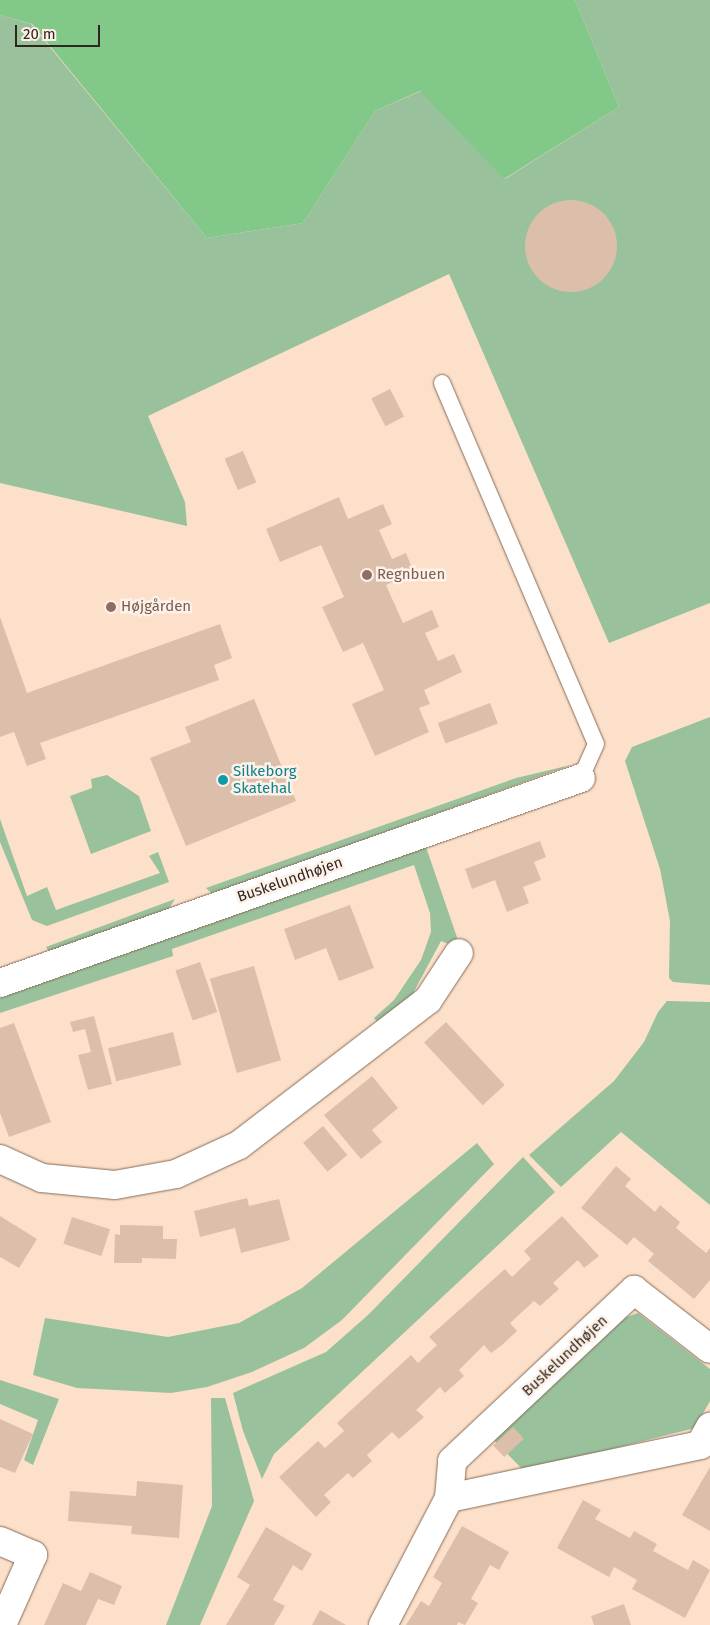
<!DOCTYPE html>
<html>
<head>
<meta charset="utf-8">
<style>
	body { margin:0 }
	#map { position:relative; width:710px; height:1625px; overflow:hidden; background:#fde0ca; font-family:"Fira Sans",sans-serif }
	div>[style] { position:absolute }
	.green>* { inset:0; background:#99c29c }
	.forest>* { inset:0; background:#82c989 }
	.building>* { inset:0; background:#dbbfaa; transform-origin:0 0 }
	.round { border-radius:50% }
	.roads { filter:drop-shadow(0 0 1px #856c58) drop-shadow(0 0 1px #856c58) }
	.lane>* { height:16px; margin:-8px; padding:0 8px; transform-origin:8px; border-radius:8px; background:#fff }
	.street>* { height:28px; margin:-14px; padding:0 14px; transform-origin:14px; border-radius:14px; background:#fff }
	.dots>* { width:14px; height:14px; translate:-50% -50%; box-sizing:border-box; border:2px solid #fdf1e8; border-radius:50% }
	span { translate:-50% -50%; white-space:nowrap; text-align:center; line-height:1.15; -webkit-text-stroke:5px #fdf1e8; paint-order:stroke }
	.education-label { font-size:15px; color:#785e54 }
	.left { translate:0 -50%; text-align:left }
	.culture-label { font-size:15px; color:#0d838f }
	.street-label { font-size:15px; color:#30261e }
	.scale { position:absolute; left:15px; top:25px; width:85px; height:22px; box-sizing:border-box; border:2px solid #30261e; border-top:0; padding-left:6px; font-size:15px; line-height:18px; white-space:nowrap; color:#30261e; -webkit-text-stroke:4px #fdf1e8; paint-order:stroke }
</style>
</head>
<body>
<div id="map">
	<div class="green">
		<i style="clip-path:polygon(575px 0,710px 0,710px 603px,609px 643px,449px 274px,148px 416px,185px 502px,187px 526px,0 483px,0 15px,31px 24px,207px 238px,303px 223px,375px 111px,421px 91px,505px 179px,619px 107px)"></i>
		<i style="clip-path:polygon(710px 717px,710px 985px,673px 982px,669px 978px,670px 921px,660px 869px,625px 761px,632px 747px)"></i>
		<i style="clip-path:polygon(571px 765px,212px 894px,206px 888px,516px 778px)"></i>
		<i style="clip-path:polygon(107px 775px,139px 796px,151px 831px,91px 854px,70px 796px,92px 788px,91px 779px)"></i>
		<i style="clip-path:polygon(0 819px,27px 896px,47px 887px,56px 910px,160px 873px,149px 856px,158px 852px,169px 882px,47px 926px,32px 920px,0 842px)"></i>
		<i style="clip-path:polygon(426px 847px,461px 949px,441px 941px,410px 999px,382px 1027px,374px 1018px,394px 1000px,421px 960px,431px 932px,430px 913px,414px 865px,172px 949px,173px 956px,0 1013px,0 998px)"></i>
		<i style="clip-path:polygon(175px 899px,168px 910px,50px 953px,46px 947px)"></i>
		<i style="clip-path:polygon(667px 1001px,710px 1002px,710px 1205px,621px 1132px,561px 1187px,529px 1155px,614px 1081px,644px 1042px,658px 1012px)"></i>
		<i style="clip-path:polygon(477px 1143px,494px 1164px,342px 1320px,304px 1348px,252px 1372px,207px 1387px,171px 1393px,77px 1388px,33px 1375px,45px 1318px,168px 1337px,239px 1323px,302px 1288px)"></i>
		<i style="clip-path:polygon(523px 1157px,555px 1192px,274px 1454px,262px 1479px,243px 1431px,233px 1393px,326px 1352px,368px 1315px)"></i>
		<i style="clip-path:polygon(638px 1313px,710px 1369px,710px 1401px,695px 1428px,524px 1471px,492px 1438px,621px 1319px)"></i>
		<i style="clip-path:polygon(0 1380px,59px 1399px,33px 1465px,24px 1460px,38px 1420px,0 1404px)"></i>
		<i style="clip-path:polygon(211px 1398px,225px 1398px,254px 1501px,200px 1625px,166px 1625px,212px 1506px)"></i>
	</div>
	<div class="forest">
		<i style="clip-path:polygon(0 0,575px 0,619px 107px,504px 179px,420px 91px,375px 111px,303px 223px,207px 238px,32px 24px,0 15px)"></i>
	</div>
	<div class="building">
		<i class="round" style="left:525px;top:200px;width:92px;height:92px"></i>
		<i style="left:390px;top:389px;width:31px;height:21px;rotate:63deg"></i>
		<i style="left:243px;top:451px;width:34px;height:20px;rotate:67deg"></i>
		<i style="clip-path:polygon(339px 497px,348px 519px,383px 504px,392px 524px,379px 530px,392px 559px,406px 553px,414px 573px,386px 585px,403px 623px,432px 610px,439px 627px,425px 633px,438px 661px,454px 654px,462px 672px,424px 690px,430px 704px,419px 708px,429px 732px,375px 756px,352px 704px,384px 690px,363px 643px,343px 652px,322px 607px,344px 597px,321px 545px,280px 562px,266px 529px)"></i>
		<i style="clip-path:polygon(0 617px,27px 693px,220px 624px,232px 658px,214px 665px,219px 680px,40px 743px,46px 759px,27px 766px,14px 732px,0 737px)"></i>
		<i style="clip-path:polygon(254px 699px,296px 801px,186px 846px,150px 758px,191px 742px,185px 727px)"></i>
		<i style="left:490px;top:703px;width:22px;height:56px;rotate:69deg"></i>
		<i style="clip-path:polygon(540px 841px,546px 857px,534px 862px,541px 880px,523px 887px,529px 903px,507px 912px,495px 880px,472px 889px,465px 869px)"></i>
		<i style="clip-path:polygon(350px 905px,374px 968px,339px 981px,326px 948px,295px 960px,284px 929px)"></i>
		<i style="left:200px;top:962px;width:53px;height:26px;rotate:71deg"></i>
		<i style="left:254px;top:966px;width:98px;height:46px;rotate:74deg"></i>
		<i style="clip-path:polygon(94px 1016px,112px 1084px,88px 1090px,78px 1055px,91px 1052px,85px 1029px,73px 1032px,70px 1022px)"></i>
		<i style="left:446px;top:1022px;width:86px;height:30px;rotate:47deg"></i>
		<i style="clip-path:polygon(14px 1023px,51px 1122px,9px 1137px,0 1113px,0 1028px)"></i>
		<i style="left:173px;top:1032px;width:34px;height:67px;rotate:76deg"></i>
		<i style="clip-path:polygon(372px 1076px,398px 1108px,372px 1130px,382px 1142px,361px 1159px,324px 1115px)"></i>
		<i style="left:323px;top:1126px;width:38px;height:26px;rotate:50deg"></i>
		<i style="clip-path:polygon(616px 1166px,631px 1179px,625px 1186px,655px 1212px,660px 1205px,680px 1222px,676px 1228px,706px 1253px,710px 1248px,710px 1280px,694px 1299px,648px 1261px,654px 1254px,634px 1237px,627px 1245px,581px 1208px)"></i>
		<i style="clip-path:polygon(247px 1198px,249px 1206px,279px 1199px,290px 1240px,241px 1253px,235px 1228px,200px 1237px,194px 1211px)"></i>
		<i style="clip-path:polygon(0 1216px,37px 1239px,19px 1268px,0 1257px)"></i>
		<i style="clip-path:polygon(562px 1216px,599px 1256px,584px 1268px,578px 1260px,553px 1283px,559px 1289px,540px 1306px,534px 1301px,510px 1323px,517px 1331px,502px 1345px,491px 1353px,484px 1345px,459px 1370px,464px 1376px,445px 1393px,440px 1387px,416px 1410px,424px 1417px,399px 1439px,392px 1432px,367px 1455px,372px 1461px,353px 1478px,348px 1473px,324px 1495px,331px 1502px,316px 1517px,279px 1477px,318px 1441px,325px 1448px,344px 1431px,337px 1423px,411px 1355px,418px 1363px,437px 1345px,429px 1337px,505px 1269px,512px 1277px,531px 1259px,524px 1251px)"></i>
		<i style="left:72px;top:1217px;width:40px;height:28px;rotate:18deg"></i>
		<i style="clip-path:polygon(120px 1225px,163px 1226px,163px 1239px,177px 1239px,176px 1259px,142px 1258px,142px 1263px,114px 1263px,115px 1234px,120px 1235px)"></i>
		<i style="clip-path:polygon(0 1419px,33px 1434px,15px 1473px,0 1467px)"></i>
		<i style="left:513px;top:1427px;width:16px;height:27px;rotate:47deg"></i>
		<i style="clip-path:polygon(710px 1467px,710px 1531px,682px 1515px)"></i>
		<i style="clip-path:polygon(137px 1481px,183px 1485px,179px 1538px,131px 1534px,132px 1526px,68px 1521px,70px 1491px,136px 1496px)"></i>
		<i style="clip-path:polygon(583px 1500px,601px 1510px,595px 1519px,630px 1538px,634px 1531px,657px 1544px,653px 1551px,688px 1570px,693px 1560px,710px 1570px,685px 1618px,632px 1589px,637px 1580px,614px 1567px,609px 1577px,557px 1548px)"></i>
		<i style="clip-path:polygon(462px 1526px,509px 1552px,499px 1570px,490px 1565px,471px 1599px,478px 1603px,465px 1625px,458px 1622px,457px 1625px,406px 1625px,421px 1601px,429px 1606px,442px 1583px,433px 1577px)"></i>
		<i style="clip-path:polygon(266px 1527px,312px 1554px,302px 1571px,293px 1565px,273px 1600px,285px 1606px,274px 1625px,226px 1625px,250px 1585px,237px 1577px)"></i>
		<i style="clip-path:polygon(90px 1572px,122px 1586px,114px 1605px,98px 1599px,86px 1625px,44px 1625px,63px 1583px,81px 1591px)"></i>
		<i style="clip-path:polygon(624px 1604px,631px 1625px,594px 1625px,591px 1616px)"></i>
		<i style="clip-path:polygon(320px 1610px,346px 1625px,312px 1625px)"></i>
	</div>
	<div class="roads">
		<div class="lane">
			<i style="left:442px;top:383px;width:392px;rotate:66.9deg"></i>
			<i style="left:596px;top:744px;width:37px;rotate:114deg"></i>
		</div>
		<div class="street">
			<i style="left:0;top:983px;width:616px;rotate:-19.43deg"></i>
			<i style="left:0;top:1159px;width:46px;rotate:24.3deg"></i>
			<i style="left:42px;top:1178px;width:73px;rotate:5.5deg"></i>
			<i style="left:115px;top:1185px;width:62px;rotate:-10.2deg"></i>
			<i style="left:176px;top:1174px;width:69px;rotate:-24.7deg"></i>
			<i style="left:239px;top:1145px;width:238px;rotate:-37.5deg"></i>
			<i style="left:428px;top:1000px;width:56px;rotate:-56.6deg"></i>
			<i style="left:449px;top:1498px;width:257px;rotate:-11.9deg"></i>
			<i style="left:700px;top:1445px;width:21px;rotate:-61deg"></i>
			<i style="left:0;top:1541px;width:36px;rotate:23deg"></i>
			<i style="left:33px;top:1555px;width:77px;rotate:113.9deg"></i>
			<i style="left:383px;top:1625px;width:143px;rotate:-62.5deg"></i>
			<i style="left:449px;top:1498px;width:37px;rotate:-85deg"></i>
			<i style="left:452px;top:1461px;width:250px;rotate:-43.2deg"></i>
			<i style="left:634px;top:1290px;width:96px;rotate:37.8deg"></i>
		</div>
	</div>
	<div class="dots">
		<i style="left:367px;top:575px;background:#8d6e63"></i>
		<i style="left:111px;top:607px;background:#8d6e63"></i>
		<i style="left:223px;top:780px;background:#0f9aa8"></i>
	</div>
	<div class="education-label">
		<span class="left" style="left:377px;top:575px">Regnbuen</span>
		<span class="left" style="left:121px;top:607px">Højgården</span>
	</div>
	<div class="culture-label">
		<span class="left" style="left:233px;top:780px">Silkeborg<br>Skatehal</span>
	</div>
	<div class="street-label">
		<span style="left:290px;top:880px;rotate:-19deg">Buskelundhøjen</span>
		<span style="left:565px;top:1356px;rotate:-43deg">Buskelundhøjen</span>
	</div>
	<div class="scale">20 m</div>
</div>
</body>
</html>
